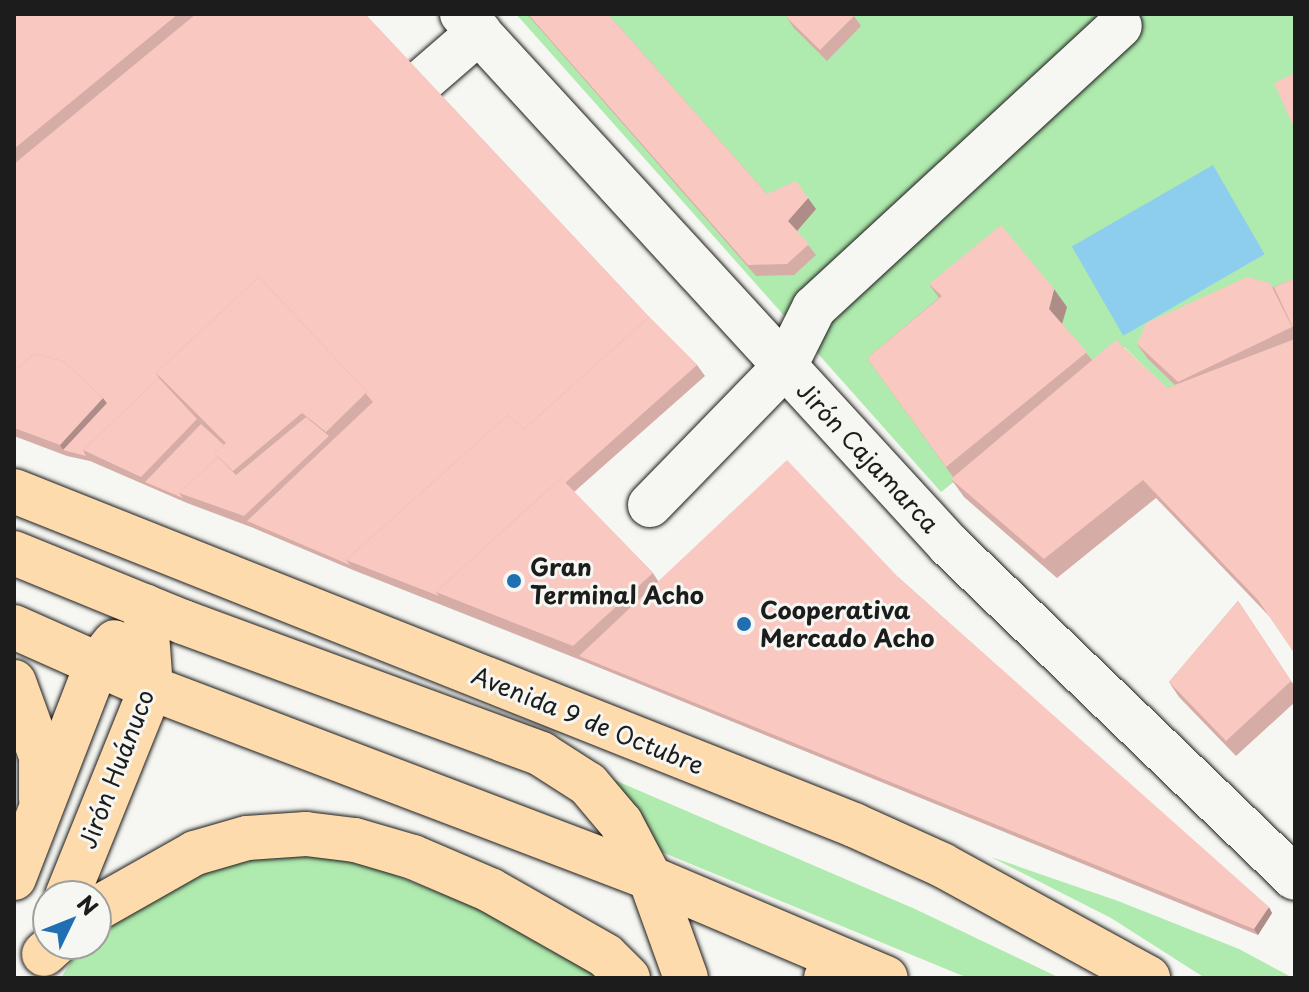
<!DOCTYPE html>
<html>
<head>
<meta charset="utf-8">
<style>
	body { margin:0 }
	#map { position:relative; width:1309px; height:992px; overflow:hidden; background:#f6f6f2; font-family:"Playpen Sans",sans-serif }
	div>[style] { position:absolute }
	.green>* { inset:0; background:#afeaae }
	.water>* { inset:0; background:#8dceee; transform-origin:0 0 }
	.roads { filter:drop-shadow(0 0 2px #1c1c1c) drop-shadow(0 0 2px #1c1c1c) }
	.minor>* { height:44px; margin:-22px; padding:0 22px; transform-origin:22px; border-radius:22px; background:#f6f6f2 }
	.major>* { height:44px; margin:-22px; padding:0 22px; transform-origin:22px; border-radius:22px; background:#fedbac }
	.highway>* { height:44px; margin:-22px; padding:0 22px; transform-origin:22px; border-radius:22px; background:#fedbac }
	.wall>* { inset:0; background:#d5aca6 }
	.shaded-wall>* { inset:0; background:#ae8c87 }
	.building>* { inset:0; background:#f8c8c1 }
	.dots>* { width:22px; height:22px; translate:-50% -50%; box-sizing:border-box; border:4px solid #f6f6f2; border-radius:50% }
	span { translate:-50% -50%; white-space:nowrap; text-align:center; line-height:1.15; -webkit-text-stroke:6px #f6f6f2; paint-order:stroke }
	.street-label { font-size:24px; color:#1c1c1c }
	.poi-label { font-size:24px; color:#1c1c1c; font-weight:700 }
	.left { translate:0 -50%; text-align:left }
	.frame { position:absolute; inset:0; border:16px solid #1c1c1c; pointer-events:none }
	.north { position:absolute; left:32px; top:880px; width:80px; height:80px; box-sizing:border-box; background:#f6f6f2; border:2px solid #9f9f9c; border-radius:50%; rotate:47deg; font-size:22px; font-weight:700; line-height:32px; text-align:center; color:#1c1c1c }
	.north::after { content:''; display:block; margin:auto; width:28px; height:36px; background:#1f6fb2; clip-path:polygon(50% 0,100% 100%,50% 72%,0 100%) }
</style>
</head>
<body>
<div id="map">
	<div class="green">
		<i style="clip-path:polygon(516px 14px,1295px 14px,1295px 356px,1182px 403px,1124px 347px,941px 492px)"></i>
		<i style="clip-path:polygon(605px 776px,915px 909px,1060px 978px,968px 978px,652px 848px)"></i>
		<i style="clip-path:polygon(250px 856px,318px 856px,369px 865px,483px 910px,603px 978px,61px 978px,82px 944px,96px 944px,96px 934px,142px 900px,187px 873px)"></i>
		<i style="clip-path:polygon(991px 857px,1118px 901px,1239px 949px,1293px 978px,1205px 978px,1111px 918px)"></i>
	</div>
	<div class="water">
		<i style="left:1213px;top:165px;width:103px;height:163px;rotate:60deg"></i>
	</div>
	<div class="roads">
		<div class="minor">
			<i style="left:462px;top:14px;width:721px;rotate:47.47deg"></i>
			<i style="left:949px;top:545px;width:480px;rotate:43.9deg"></i>
			<i style="left:381px;top:117px;width:130px;rotate:-40.9deg"></i>
			<i style="left:650px;top:505px;width:194px;rotate:-45.8deg"></i>
			<i style="left:785px;top:366px;width:65px;rotate:-63.4deg"></i>
			<i style="left:814px;top:308px;width:416px;rotate:-42.7deg"></i>
		</div>
		<div class="major">
			<i style="left:14px;top:491px;width:904px;rotate:21.68deg"></i>
			<i style="left:854px;top:825px;width:97px;rotate:24.4deg"></i>
			<i style="left:942px;top:865px;width:235px;rotate:28.7deg"></i>
			<i style="left:14px;top:627px;width:150px;rotate:24deg"></i>
			<i style="left:151px;top:688px;width:534px;rotate:20.84deg"></i>
			<i style="left:650px;top:878px;width:256px;rotate:23deg"></i>
			<i style="left:14px;top:682px;width:79px;rotate:70deg"></i>
			<i style="left:41px;top:756px;width:43px;rotate:90deg"></i>
			<i style="left:14px;top:878px;width:230px;rotate:-68.8deg"></i>
			<i style="left:97px;top:664px;width:28px;rotate:-51deg"></i>
			<i style="left:67px;top:896px;width:224px;rotate:-68deg"></i>
			<i style="left:151px;top:688px;width:82px;rotate:-94.2deg"></i>
		</div>
		<div class="highway">
			<i style="left:14px;top:553px;width:183px;rotate:22.2deg"></i>
			<i style="left:183px;top:622px;width:382px;rotate:20.2deg"></i>
			<i style="left:541px;top:754px;width:56px;rotate:32.6deg"></i>
			<i style="left:588px;top:784px;width:51px;rotate:49.8deg"></i>
			<i style="left:621px;top:823px;width:62px;rotate:62.2deg"></i>
			<i style="left:650px;top:878px;width:106px;rotate:70.2deg"></i>
			<i style="left:96px;top:909px;width:114px;rotate:-29.5deg"></i>
			<i style="left:195px;top:853px;width:54px;rotate:-16.1deg"></i>
			<i style="left:247px;top:838px;width:59px;rotate:-3.9deg"></i>
			<i style="left:306px;top:834px;width:49px;rotate:7deg"></i>
			<i style="left:355px;top:840px;width:60px;rotate:16.3deg"></i>
			<i style="left:413px;top:857px;width:84px;rotate:23.2deg"></i>
			<i style="left:490px;top:890px;width:133px;rotate:29.6deg"></i>
			<i style="left:606px;top:956px;width:31px;rotate:45deg"></i>
			<i style="left:44px;top:954px;width:15px;rotate:-42deg"></i>
			<i style="left:826px;top:978px;width:35px;rotate:-18deg"></i>
		</div>
	</div>
	<div class="wall">
		<i style="clip-path:polygon(14px 14px,365px 14px,649px 317px,697px 365px,705px 376px,574px 492px,653px 573px,658px 581px,898px 577px,1272px 913px,1258px 935px,583px 661px,353px 570px,251px 527px,187px 503px,90px 461px,67px 456px,14px 436px)"></i>
		<i style="clip-path:polygon(527px 14px,608px 14px,767px 194px,816px 209px,797px 231px,816px 255px,794px 275px,756px 276px)"></i>
		<i style="clip-path:polygon(854px 16px,861px 26px,827px 61px,794px 28px,787px 18px)"></i>
		<i style="clip-path:polygon(1295px 278px,1295px 654px,1270px 617px,1156px 498px,1057px 578px,964px 497px,951px 479px,953px 477px,867px 358px,939px 298px,929px 284px,1067px 307px,1062px 324px,1092px 360px,1167px 388px,1175px 385px,1148px 359px,1137px 344px)"></i>
		<i style="clip-path:polygon(1238px 601px,1295px 687px,1295px 702px,1236px 756px,1179px 697px,1169px 682px)"></i>
	</div>
	<div class="shaded-wall">
		<i style="clip-path:polygon(808px 198px,816px 209px,796px 232px,788px 221px)"></i>
		<i style="clip-path:polygon(1054px 289px,1067px 307px,1061px 327px,1049px 309px)"></i>
		<i style="clip-path:polygon(103px 398px,110px 408px,63px 450px,60px 445px)"></i>
		<i style="clip-path:polygon(1269px 907px,1272px 913px,1258px 935px,1254px 929px)"></i>
	</div>
	<div class="building">
		<i style="clip-path:polygon(14px 14px,178px 14px,14px 149px)"></i>
		<i style="clip-path:polygon(196px 14px,365px 14px,649px 317px,524px 429px,508px 415px,346px 560px,350px 565px,247px 521px,373px 402px,366px 394px,367px 392px,259px 277px,156px 373px,159px 378px,83px 450px,86px 456px,63px 450px,107px 403px,103px 398px,63px 361px,34px 354px,14px 371px,14px 164px)"></i>
		<i style="clip-path:polygon(528px 14px,608px 14px,767px 194px,796px 181px,808px 198px,788px 221px,809px 244px,787px 264px,748px 265px)"></i>
		<i style="clip-path:polygon(790px 14px,852px 14px,854px 16px,820px 50px,787px 18px)"></i>
		<i style="clip-path:polygon(1295px 73px,1295px 130px,1274px 83px)"></i>
		<i style="clip-path:polygon(1001px 225px,1054px 289px,1049px 309px,1087px 352px,946px 467px,867px 358px,942px 296px,929px 284px)"></i>
		<i style="clip-path:polygon(259px 277px,367px 392px,326px 432px,302px 413px,233px 471px,214px 453px,226px 443px,156px 373px)"></i>
		<i style="clip-path:polygon(1247px 277px,1270px 283px,1292px 327px,1178px 382px,1137px 344px,1146px 323px)"></i>
		<i style="clip-path:polygon(1295px 278px,1295px 332px,1274px 287px)"></i>
		<i style="clip-path:polygon(649px 317px,697px 365px,565px 483px,561px 478px,436px 592px,439px 596px,346px 560px,508px 415px,524px 429px)"></i>
		<i style="clip-path:polygon(1295px 339px,1295px 654px,1258px 600px,1143px 480px,1044px 559px,951px 479px,1116px 340px,1167px 388px)"></i>
		<i style="clip-path:polygon(34px 354px,63px 361px,103px 398px,60px 445px,14px 428px,14px 371px)"></i>
		<i style="clip-path:polygon(159px 378px,197px 419px,141px 477px,83px 450px)"></i>
		<i style="clip-path:polygon(306px 417px,329px 436px,244px 516px,179px 493px,218px 457px,236px 475px)"></i>
		<i style="clip-path:polygon(201px 424px,224px 445px,214px 453px,218px 457px,179px 493px,183px 498px,145px 482px)"></i>
		<i style="clip-path:polygon(787px 460px,898px 577px,1269px 907px,1254px 929px,579px 656px)"></i>
		<i style="clip-path:polygon(561px 478px,653px 573px,573px 646px,436px 592px)"></i>
		<i style="clip-path:polygon(1238px 601px,1291px 681px,1226px 741px,1169px 682px)"></i>
	</div>
	<div class="dots">
		<i style="left:514px;top:581px;background:#1f6fb2"></i>
		<i style="left:744px;top:624px;background:#1f6fb2"></i>
	</div>
	<div class="street-label">
		<span style="left:868px;top:457px;rotate:47deg">Jirón Cajamarca</span>
		<span style="left:588px;top:720px;rotate:22deg">Avenida 9 de Octubre</span>
		<span style="left:116px;top:769px;rotate:-69deg">Jirón Huánuco</span>
	</div>
	<div class="poi-label">
		<span class="left" style="left:530px;top:581px">Gran<br>Terminal Acho</span>
		<span class="left" style="left:760px;top:624px">Cooperativa<br>Mercado Acho</span>
	</div>
	<div class="frame"></div>
	<div class="north">N</div>
</div>
</body>
</html>
